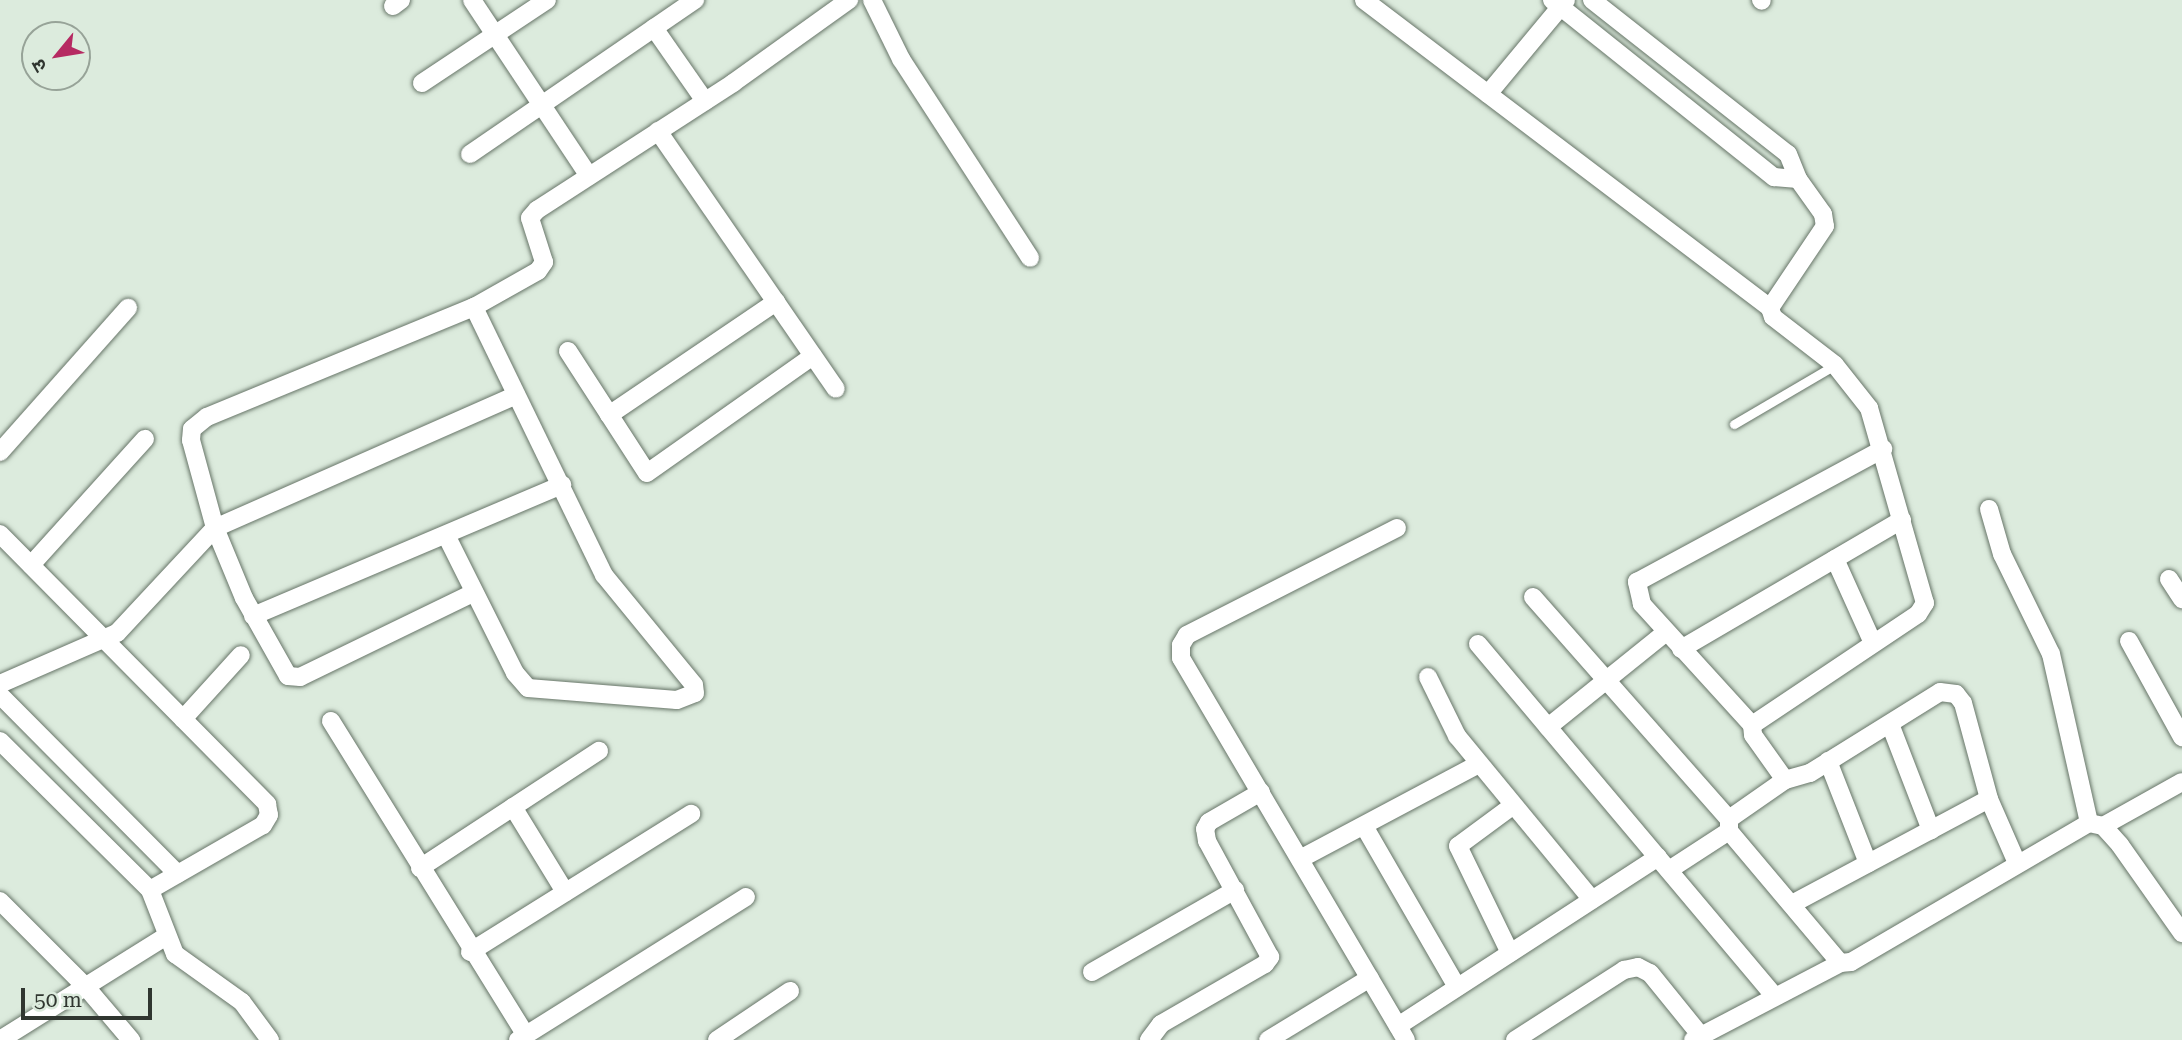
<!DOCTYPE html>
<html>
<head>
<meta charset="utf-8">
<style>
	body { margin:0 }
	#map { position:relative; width:2182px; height:1040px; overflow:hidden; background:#dcebdd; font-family:"Roboto Serif","Noto Sans Devanagari",serif }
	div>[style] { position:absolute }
	.roads { filter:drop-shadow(0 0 2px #677568) drop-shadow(0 0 2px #677568) }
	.lane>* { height:9px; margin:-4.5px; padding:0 4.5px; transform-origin:4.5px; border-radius:4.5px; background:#fff }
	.street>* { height:18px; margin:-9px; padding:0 9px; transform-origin:9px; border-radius:9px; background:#fff }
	span { translate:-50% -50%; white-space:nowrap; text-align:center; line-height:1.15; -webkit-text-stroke:7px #dcebdd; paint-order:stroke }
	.north { position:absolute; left:21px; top:21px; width:70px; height:70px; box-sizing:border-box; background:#dcebdd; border:2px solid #97a398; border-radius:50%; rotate:240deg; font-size:19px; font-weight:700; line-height:28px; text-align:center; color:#303630 }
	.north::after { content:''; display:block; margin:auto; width:24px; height:32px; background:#b62a62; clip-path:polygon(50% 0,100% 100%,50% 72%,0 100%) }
	.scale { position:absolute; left:21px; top:988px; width:131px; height:32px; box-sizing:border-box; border:4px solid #303630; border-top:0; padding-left:9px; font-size:21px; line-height:24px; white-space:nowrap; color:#303630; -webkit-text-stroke:5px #dcebdd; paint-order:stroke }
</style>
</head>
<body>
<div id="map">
	<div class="roads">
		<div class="lane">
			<i style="left:1734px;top:424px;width:117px;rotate:-30.3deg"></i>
		</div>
		<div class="street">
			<i style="left:472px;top:0;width:211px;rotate:56.4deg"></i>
			<i style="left:872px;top:0;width:66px;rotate:63.8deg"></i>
			<i style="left:901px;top:59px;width:237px;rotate:57deg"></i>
			<i style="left:1364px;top:0;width:510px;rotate:37.18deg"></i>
			<i style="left:1552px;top:0;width:284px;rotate:38.6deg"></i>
			<i style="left:1774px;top:177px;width:24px;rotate:5deg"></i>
			<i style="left:1592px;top:0;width:249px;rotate:38.2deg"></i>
			<i style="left:1788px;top:154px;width:27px;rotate:68deg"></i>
			<i style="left:1798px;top:179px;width:43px;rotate:54.5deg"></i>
			<i style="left:1823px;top:214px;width:12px;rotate:81deg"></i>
			<i style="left:1825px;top:226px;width:99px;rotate:123.9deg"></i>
			<i style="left:1770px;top:308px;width:9px;rotate:72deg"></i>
			<i style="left:1773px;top:317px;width:78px;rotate:37.7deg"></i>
			<i style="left:1835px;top:365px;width:55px;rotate:51.7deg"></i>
			<i style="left:1869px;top:408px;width:203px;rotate:74deg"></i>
			<i style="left:1925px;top:603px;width:13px;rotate:122deg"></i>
			<i style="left:1918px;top:614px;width:200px;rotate:146.2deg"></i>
			<i style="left:1752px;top:725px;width:10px;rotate:84deg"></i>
			<i style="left:1753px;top:735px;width:55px;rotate:54.6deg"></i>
			<i style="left:1785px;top:780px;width:68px;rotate:145.1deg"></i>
			<i style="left:1729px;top:819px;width:12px;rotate:90deg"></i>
			<i style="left:1729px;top:831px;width:172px;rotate:49.9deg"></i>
			<i style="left:1840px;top:963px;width:11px;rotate:-5deg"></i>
			<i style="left:1851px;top:962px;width:276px;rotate:-30.3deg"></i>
			<i style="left:2089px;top:823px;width:14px;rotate:12deg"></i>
			<i style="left:2103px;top:826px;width:25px;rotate:48deg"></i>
			<i style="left:2120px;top:845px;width:108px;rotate:54.8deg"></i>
			<i style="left:1761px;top:0;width:1px;rotate:45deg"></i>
			<i style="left:393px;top:6px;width:10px;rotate:-37deg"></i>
			<i style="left:654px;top:28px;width:89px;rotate:55.1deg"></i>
			<i style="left:422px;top:83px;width:150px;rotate:-33.6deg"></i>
			<i style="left:1488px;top:94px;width:122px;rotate:-50.3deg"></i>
			<i style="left:658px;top:131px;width:313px;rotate:55.4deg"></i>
			<i style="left:470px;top:154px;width:273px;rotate:-34.4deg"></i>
			<i style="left:568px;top:351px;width:145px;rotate:57.1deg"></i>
			<i style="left:647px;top:473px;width:203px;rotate:-35.2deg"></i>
			<i style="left:609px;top:415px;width:202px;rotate:-34.1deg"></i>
			<i style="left:0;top:452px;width:193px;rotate:-48.4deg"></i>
			<i style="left:1989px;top:509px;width:47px;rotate:73.9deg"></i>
			<i style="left:2002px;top:554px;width:111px;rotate:63.9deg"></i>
			<i style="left:2051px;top:654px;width:173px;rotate:77.3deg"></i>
			<i style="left:1397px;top:528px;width:236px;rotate:153deg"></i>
			<i style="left:1187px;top:635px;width:12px;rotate:121deg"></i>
			<i style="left:1181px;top:645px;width:13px;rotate:90deg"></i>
			<i style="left:1181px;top:658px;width:443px;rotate:59.5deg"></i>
			<i style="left:0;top:534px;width:380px;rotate:45.3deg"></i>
			<i style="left:267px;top:804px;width:11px;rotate:80deg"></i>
			<i style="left:269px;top:815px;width:12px;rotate:121deg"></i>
			<i style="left:263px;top:825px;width:130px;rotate:150.1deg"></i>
			<i style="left:447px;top:537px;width:152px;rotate:63.4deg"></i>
			<i style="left:515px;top:673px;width:20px;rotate:49deg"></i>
			<i style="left:528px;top:688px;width:149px;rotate:4.6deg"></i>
			<i style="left:677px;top:700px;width:19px;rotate:-21deg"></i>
			<i style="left:695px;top:693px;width:8px;rotate:-97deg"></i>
			<i style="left:694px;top:685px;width:142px;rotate:-129.3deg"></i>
			<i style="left:604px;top:575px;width:298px;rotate:-115.9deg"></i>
			<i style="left:1835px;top:559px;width:92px;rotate:65.7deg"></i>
			<i style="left:31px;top:565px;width:170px;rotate:-47.9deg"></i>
			<i style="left:2169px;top:579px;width:24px;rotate:57deg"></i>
			<i style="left:473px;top:593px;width:192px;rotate:154.1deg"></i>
			<i style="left:300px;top:677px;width:12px;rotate:-175deg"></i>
			<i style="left:288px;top:676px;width:90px;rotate:-119.4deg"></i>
			<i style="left:244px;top:598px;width:76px;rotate:-112.5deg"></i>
			<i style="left:215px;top:528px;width:91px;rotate:-105.3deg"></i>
			<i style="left:191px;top:440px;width:11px;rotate:-85deg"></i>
			<i style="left:192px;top:429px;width:19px;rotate:-39deg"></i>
			<i style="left:207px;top:417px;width:289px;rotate:-22.4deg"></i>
			<i style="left:474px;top:307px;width:73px;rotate:-29.4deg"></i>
			<i style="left:538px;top:271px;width:11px;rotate:-56deg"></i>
			<i style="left:544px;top:262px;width:46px;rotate:-107.7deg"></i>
			<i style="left:530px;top:218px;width:11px;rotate:-49deg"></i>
			<i style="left:537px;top:210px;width:234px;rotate:-32.9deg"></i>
			<i style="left:733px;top:83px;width:143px;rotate:-35.6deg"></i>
			<i style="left:1533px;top:597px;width:296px;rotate:48.6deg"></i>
			<i style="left:253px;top:616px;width:336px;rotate:-23deg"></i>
			<i style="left:2129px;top:641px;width:110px;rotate:61.1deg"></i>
			<i style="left:1478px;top:644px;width:460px;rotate:49.9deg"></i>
			<i style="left:1681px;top:649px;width:256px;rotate:-30.3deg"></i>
			<i style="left:1428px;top:677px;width:66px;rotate:63.8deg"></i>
			<i style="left:1457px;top:736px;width:212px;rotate:50.5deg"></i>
			<i style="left:0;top:684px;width:128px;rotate:-23.6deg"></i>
			<i style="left:117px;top:633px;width:144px;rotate:-47deg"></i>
			<i style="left:215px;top:528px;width:329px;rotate:-23.8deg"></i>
			<i style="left:0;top:695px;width:252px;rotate:45.2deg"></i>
			<i style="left:183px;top:719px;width:86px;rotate:-47.8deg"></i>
			<i style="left:331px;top:721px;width:370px;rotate:58.2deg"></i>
			<i style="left:1890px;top:724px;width:114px;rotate:68.9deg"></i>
			<i style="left:1752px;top:725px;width:164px;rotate:-132.3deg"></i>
			<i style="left:1642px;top:604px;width:23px;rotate:-103deg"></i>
			<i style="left:1637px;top:582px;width:280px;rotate:-28.4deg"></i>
			<i style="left:1548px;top:727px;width:151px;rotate:-38.8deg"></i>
			<i style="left:0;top:741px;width:211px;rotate:44.8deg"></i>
			<i style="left:150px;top:890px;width:69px;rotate:68.7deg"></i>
			<i style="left:175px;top:954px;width:82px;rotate:35.6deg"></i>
			<i style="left:242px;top:1002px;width:47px;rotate:53.6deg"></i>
			<i style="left:1828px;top:761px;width:110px;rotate:68.6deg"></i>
			<i style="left:1785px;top:780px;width:26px;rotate:-16deg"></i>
			<i style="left:1810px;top:773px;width:153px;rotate:-31.9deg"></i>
			<i style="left:1940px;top:692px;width:16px;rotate:7deg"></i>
			<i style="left:1956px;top:694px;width:11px;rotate:52deg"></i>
			<i style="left:1963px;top:703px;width:99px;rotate:74.8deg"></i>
			<i style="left:1989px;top:799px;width:70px;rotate:66.4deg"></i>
			<i style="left:513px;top:807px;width:100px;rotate:58.5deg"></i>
			<i style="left:1364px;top:826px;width:186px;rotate:60deg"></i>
			<i style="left:2103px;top:826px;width:90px;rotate:-29.1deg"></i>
			<i style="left:1300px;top:859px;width:203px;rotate:-28deg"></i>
			<i style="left:420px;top:868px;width:214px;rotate:-33.2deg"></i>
			<i style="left:1669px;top:870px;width:72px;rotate:-33deg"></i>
			<i style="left:0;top:901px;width:122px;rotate:45deg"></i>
			<i style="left:86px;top:987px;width:70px;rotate:49.7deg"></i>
			<i style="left:1792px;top:904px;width:223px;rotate:-28.1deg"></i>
			<i style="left:470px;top:952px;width:261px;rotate:-32deg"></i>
			<i style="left:1510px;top:953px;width:119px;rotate:-115.9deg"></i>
			<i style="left:1458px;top:846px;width:67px;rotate:-36.5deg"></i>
			<i style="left:1092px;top:972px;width:165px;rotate:-29.8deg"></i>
			<i style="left:1398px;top:1026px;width:310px;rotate:-33deg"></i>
			<i style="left:0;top:1040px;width:195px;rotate:-32deg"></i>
			<i style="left:518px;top:1040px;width:269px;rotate:-32.1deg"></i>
			<i style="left:717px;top:1040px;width:88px;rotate:-33.9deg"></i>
			<i style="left:1149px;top:1040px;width:20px;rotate:-53deg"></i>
			<i style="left:1161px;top:1024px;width:120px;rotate:-30deg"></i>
			<i style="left:1265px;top:964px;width:9px;rotate:-54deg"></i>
			<i style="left:1270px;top:957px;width:132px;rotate:-118.5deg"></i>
			<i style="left:1207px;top:841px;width:12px;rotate:-99deg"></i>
			<i style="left:1205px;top:829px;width:8px;rotate:-60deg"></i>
			<i style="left:1209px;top:822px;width:60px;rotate:-30deg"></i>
			<i style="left:1268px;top:1040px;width:119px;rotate:-31.3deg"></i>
			<i style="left:1515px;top:1040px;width:130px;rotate:-32.7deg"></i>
			<i style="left:1624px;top:970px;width:14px;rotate:-12deg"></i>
			<i style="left:1638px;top:967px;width:13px;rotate:27deg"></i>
			<i style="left:1650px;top:973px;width:81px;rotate:51deg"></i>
			<i style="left:1693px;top:1040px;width:166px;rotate:-27.6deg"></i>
		</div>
	</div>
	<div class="north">उ</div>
	<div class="scale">50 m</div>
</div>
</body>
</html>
